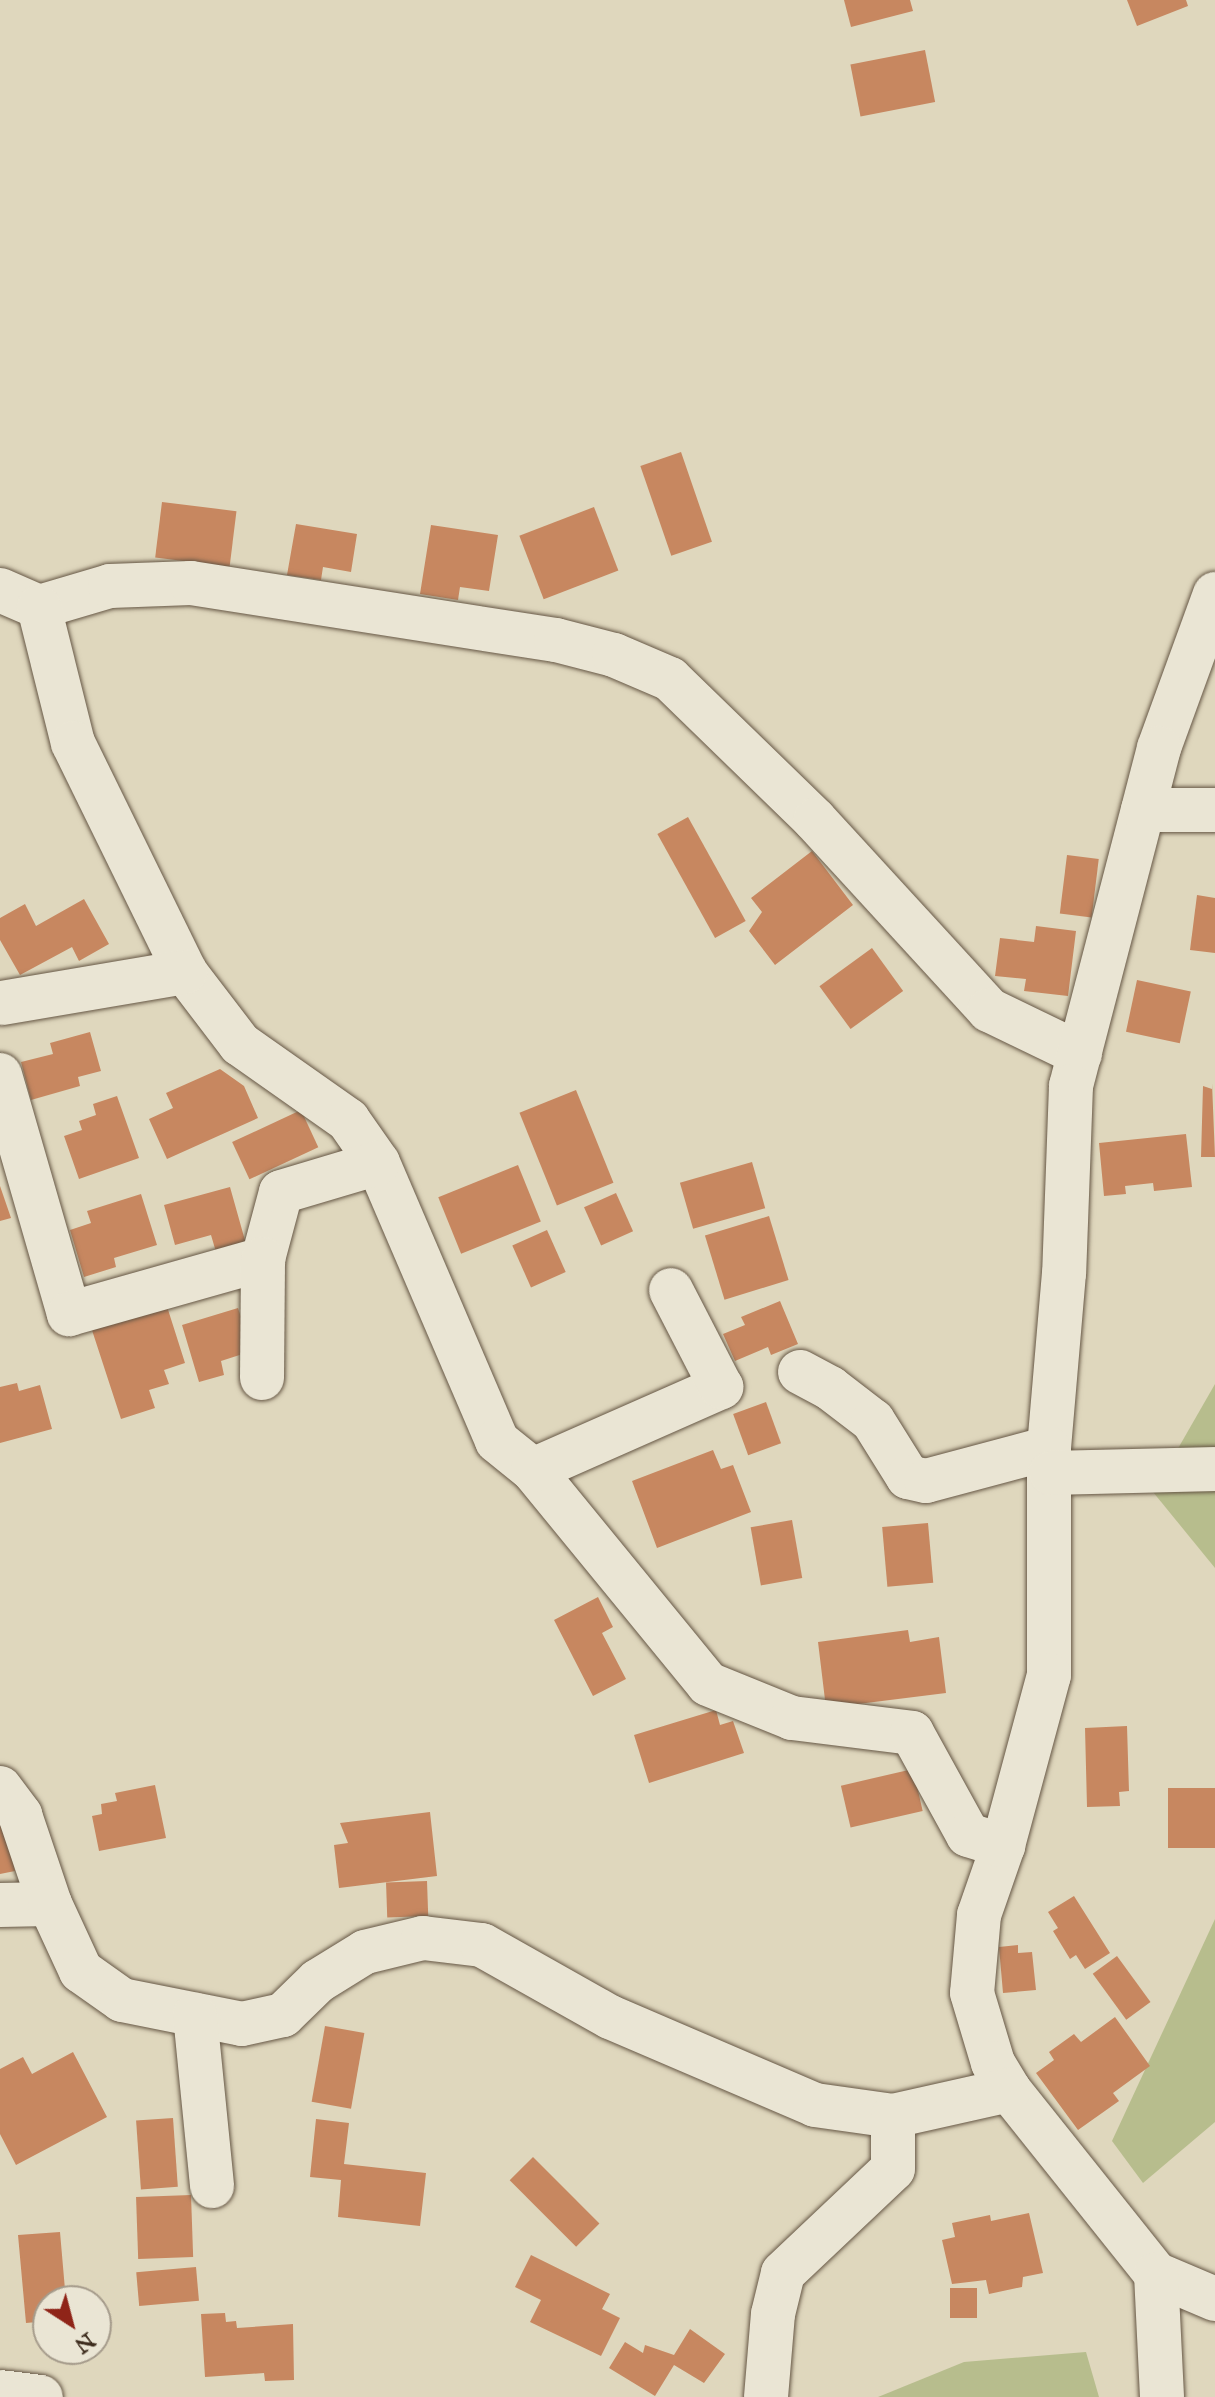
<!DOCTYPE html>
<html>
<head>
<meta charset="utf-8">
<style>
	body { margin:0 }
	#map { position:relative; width:1215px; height:2397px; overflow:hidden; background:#dfd7bd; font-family:"IM FELL Great Primer",serif }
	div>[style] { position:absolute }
	.green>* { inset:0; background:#b7bd8d }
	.building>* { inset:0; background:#c78760; transform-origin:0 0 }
	.roads { filter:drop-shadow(0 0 2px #665745) drop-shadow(0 0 2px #665745) }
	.minor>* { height:44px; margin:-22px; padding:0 22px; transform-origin:22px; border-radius:22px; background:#eae5d4 }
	span { translate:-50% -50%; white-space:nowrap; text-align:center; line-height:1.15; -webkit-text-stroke:7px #eae5d4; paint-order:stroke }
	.north { position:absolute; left:32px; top:2285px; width:80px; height:80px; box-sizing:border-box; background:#eae5d4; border:2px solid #a59b8b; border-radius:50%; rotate:144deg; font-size:22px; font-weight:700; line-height:32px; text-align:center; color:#3d2c1d }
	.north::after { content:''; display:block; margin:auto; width:28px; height:36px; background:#8f2418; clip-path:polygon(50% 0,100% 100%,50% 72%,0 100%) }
</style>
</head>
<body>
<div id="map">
	<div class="green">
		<i style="clip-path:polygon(1215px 1384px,1215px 1568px,1153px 1492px)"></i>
		<i style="clip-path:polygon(1215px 1919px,1215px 2122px,1143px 2183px,1112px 2141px)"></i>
		<i style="clip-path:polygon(1086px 2352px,1099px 2397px,878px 2397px,964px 2362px)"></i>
	</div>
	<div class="building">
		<i style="clip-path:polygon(844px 0,910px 0,913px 11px,851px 27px)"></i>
		<i style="clip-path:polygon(1127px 0,1186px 0,1188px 6px,1137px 26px)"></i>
		<i style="left:925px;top:50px;width:53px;height:76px;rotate:79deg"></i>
		<i style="left:681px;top:452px;width:95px;height:43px;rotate:71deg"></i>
		<i style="left:162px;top:502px;width:75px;height:56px;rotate:7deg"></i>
		<i style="left:594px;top:507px;width:68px;height:80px;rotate:69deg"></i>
		<i style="clip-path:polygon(296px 524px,357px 534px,351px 572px,323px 567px,321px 580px,287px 575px)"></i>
		<i style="clip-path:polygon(431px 525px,498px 535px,489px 591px,460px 587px,458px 600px,420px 594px)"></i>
		<i style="left:688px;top:817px;width:119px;height:35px;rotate:61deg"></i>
		<i style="clip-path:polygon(812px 851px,853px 905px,775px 965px,749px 931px,762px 912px,751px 898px)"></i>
		<i style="left:1067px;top:855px;width:32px;height:59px;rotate:7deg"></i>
		<i style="clip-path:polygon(1197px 895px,1215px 898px,1215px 953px,1190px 950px)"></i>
		<i style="clip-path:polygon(84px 899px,109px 944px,79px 961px,72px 947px,20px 975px,0 940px,0 918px,25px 904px,36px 926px)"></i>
		<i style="clip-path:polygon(1036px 926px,1076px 931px,1068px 996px,1024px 991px,1026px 979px,995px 976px,1000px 938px,1034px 942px)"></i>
		<i style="left:872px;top:948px;width:53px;height:65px;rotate:54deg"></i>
		<i style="left:1137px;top:980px;width:55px;height:53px;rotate:12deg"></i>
		<i style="clip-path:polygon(90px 1032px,101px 1071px,78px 1077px,80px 1086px,31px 1100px,21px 1062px,53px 1054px,50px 1043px)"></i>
		<i style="clip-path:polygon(220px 1069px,244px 1086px,258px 1118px,167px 1159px,149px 1119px,173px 1108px,166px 1093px)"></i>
		<i style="clip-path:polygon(1212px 1083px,1215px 1157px,1201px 1157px,1203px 1086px,1212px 1089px)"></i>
		<i style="left:576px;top:1090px;width:100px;height:61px;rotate:68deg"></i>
		<i style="clip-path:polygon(117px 1096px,139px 1158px,79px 1179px,64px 1136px,82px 1130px,79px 1121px,96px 1115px,93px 1104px)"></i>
		<i style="left:301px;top:1110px;width:41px;height:76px;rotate:65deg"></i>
		<i style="clip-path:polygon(1186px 1134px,1192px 1187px,1154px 1191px,1153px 1183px,1125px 1186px,1126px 1194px,1104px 1196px,1099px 1143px)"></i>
		<i style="left:752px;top:1162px;width:48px;height:75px;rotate:74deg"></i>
		<i style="left:518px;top:1165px;width:61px;height:86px;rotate:68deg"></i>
		<i style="clip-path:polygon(0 1186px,11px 1218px,0 1221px)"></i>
		<i style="clip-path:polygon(230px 1187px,246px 1244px,216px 1252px,211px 1235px,175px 1245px,164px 1205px)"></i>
		<i style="left:616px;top:1193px;width:42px;height:35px;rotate:66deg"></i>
		<i style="clip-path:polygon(141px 1194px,157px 1245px,114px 1258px,116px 1267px,84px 1277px,70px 1230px,91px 1223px,87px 1211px)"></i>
		<i style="left:769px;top:1216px;width:67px;height:67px;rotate:73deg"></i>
		<i style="left:547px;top:1230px;width:46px;height:38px;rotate:66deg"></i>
		<i style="clip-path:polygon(164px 1297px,185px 1363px,164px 1370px,169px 1384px,149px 1390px,155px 1408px,121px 1419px,89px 1321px)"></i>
		<i style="clip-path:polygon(780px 1301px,798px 1344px,771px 1355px,768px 1347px,735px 1361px,723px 1334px,745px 1325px,741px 1317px)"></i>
		<i style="clip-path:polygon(238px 1308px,252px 1351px,221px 1361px,224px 1375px,199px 1382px,182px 1325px)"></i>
		<i style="clip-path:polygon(17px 1383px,19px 1391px,40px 1385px,52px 1429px,0 1443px,0 1387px)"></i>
		<i style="left:766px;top:1402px;width:44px;height:35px;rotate:70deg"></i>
		<i style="clip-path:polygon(713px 1450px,721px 1469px,733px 1465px,751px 1512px,657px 1548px,632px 1481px)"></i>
		<i style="left:792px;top:1520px;width:59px;height:42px;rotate:80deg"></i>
		<i style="left:928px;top:1523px;width:60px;height:46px;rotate:85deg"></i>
		<i style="clip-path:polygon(598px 1597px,613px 1627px,602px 1633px,626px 1679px,593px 1696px,554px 1620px)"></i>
		<i style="clip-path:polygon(908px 1630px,910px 1642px,939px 1637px,946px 1693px,826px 1708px,818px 1642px)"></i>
		<i style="clip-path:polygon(716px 1710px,720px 1725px,733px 1721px,744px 1753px,649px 1783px,634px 1735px)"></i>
		<i style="clip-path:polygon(1127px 1726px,1129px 1791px,1119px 1792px,1120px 1806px,1087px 1807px,1085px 1728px)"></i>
		<i style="left:913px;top:1769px;width:43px;height:74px;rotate:77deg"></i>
		<i style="clip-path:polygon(155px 1785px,166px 1838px,99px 1851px,92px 1816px,102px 1814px,101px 1804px,117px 1801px,115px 1793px)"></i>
		<i style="left:1215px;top:1788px;width:60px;height:47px;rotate:90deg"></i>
		<i style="clip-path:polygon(430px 1812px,437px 1876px,339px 1888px,334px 1845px,348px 1843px,340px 1823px)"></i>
		<i style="clip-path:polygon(5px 1822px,15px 1871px,0 1874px,0 1823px)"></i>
		<i style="left:427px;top:1881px;width:35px;height:41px;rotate:88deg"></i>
		<i style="clip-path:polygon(1074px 1896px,1110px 1953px,1085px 1969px,1076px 1955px,1070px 1959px,1053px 1931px,1058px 1928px,1048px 1912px)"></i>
		<i style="clip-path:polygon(1018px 1945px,1018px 1953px,1032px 1952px,1036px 1990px,1003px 1993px,999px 1947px)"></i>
		<i style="left:1117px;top:1956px;width:57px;height:30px;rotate:54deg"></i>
		<i style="clip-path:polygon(1115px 2017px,1150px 2066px,1113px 2093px,1119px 2101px,1078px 2130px,1036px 2073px,1054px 2060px,1049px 2052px,1074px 2034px,1081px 2042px)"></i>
		<i style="left:325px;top:2026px;width:40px;height:77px;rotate:10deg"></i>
		<i style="clip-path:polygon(73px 2052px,107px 2117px,16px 2165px,0 2134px,0 2069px,23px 2057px,32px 2074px)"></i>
		<i style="left:173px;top:2118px;width:69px;height:37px;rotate:86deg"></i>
		<i style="clip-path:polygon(316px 2119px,349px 2123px,344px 2164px,426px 2173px,420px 2226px,338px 2217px,341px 2180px,310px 2177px)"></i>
		<i style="left:533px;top:2157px;width:94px;height:33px;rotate:45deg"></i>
		<i style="left:191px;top:2195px;width:62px;height:55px;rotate:88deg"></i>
		<i style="clip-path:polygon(1029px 2213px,1043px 2273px,1023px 2277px,1022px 2287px,989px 2294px,986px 2280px,952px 2284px,942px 2240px,955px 2237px,952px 2223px,990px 2215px,991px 2221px)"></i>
		<i style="clip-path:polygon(60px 2232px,66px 2301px,48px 2301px,48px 2321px,26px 2323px,18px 2235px)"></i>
		<i style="clip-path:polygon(531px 2255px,610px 2294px,602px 2309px,620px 2318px,601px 2356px,530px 2322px,541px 2300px,515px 2287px)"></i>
		<i style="left:196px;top:2267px;width:34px;height:60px;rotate:85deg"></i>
		<i style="left:977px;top:2288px;width:30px;height:27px;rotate:90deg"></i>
		<i style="clip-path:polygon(225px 2313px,226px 2322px,236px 2321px,237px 2328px,293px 2324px,294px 2380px,265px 2381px,264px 2373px,205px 2377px,201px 2314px)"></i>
		<i style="clip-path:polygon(690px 2329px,725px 2354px,704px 2383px,674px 2365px,655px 2396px,609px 2368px,625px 2342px,643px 2353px,645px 2345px,674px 2355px)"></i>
	</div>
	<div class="roads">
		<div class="minor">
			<i style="left:0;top:590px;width:43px;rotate:23.6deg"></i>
			<i style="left:39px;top:607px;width:74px;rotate:-16.5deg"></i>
			<i style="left:110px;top:586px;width:81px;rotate:-2.1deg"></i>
			<i style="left:191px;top:583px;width:369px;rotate:8.9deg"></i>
			<i style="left:556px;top:640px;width:60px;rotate:14.5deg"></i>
			<i style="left:614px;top:655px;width:61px;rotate:23.2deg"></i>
			<i style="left:670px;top:679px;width:202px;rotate:44.2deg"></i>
			<i style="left:815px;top:820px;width:258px;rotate:47.5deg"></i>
			<i style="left:989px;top:1010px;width:101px;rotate:25.8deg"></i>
			<i style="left:1215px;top:594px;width:164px;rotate:110deg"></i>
			<i style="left:1159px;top:748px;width:349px;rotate:104.6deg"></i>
			<i style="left:1071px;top:1086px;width:187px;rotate:92.1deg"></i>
			<i style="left:1064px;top:1273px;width:176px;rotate:94.9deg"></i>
			<i style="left:1049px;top:1448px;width:227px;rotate:90deg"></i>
			<i style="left:1049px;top:1675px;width:177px;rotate:105.1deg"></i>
			<i style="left:1003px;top:1846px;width:73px;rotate:109.2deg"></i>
			<i style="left:979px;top:1915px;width:78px;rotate:95.1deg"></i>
			<i style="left:972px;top:1993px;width:73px;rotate:73.3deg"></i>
			<i style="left:993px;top:2063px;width:31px;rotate:59deg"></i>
			<i style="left:1009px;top:2090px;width:236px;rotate:51.4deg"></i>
			<i style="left:1156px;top:2274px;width:64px;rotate:23deg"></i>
			<i style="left:39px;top:607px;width:140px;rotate:76deg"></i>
			<i style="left:73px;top:743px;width:255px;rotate:63.9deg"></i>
			<i style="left:185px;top:972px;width:91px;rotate:52.6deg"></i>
			<i style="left:240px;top:1044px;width:132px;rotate:35.1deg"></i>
			<i style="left:348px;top:1120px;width:52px;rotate:55.1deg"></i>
			<i style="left:378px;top:1163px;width:302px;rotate:66.8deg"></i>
			<i style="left:497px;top:1441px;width:46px;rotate:38.9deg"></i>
			<i style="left:533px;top:1470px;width:276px;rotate:50.7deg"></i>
			<i style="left:708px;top:1684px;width:91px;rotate:22deg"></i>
			<i style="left:792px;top:1718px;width:121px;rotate:7.1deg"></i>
			<i style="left:912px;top:1733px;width:116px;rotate:61.2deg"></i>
			<i style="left:968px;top:1835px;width:37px;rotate:17deg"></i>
			<i style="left:1143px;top:810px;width:72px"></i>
			<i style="left:2px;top:1003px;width:186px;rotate:-9.6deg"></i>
			<i style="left:0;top:1075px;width:249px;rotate:73.9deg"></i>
			<i style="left:69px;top:1314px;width:202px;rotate:-15.8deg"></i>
			<i style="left:263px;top:1259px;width:69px;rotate:-75deg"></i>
			<i style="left:281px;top:1192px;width:101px;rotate:-16.6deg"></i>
			<i style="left:800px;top:1372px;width:34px;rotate:28deg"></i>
			<i style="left:830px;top:1388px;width:54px;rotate:37.5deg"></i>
			<i style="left:873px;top:1421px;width:66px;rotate:58deg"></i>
			<i style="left:908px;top:1477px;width:18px;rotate:13deg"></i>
			<i style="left:926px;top:1481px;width:127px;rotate:-15deg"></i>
			<i style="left:262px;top:1378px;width:119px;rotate:-89.5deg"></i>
			<i style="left:533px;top:1470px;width:206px;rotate:-23.8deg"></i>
			<i style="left:721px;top:1387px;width:109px;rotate:-117.3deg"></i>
			<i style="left:1051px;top:1473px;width:164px;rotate:-1.4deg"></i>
			<i style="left:0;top:1788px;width:34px;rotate:53deg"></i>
			<i style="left:20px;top:1815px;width:94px;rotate:71.4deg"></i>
			<i style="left:0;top:1905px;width:50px;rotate:-1.1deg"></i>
			<i style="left:50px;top:1904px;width:74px;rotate:65.2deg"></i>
			<i style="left:81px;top:1971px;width:50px;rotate:35.3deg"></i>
			<i style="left:122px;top:2000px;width:122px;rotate:11.3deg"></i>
			<i style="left:242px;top:2024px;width:42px;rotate:-12.4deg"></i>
			<i style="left:283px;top:2015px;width:49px;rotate:-44.2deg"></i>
			<i style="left:318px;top:1981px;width:55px;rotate:-31.7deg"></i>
			<i style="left:365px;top:1952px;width:60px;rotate:-13.6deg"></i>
			<i style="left:423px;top:1938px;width:59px;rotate:6.8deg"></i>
			<i style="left:482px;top:1945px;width:147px;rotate:29.4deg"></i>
			<i style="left:610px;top:2017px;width:223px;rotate:23.2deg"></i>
			<i style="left:815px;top:2105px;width:79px;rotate:8deg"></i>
			<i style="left:893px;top:2116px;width:119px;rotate:-12.6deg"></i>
			<i style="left:195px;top:2015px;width:172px;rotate:84.3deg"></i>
			<i style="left:1156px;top:2274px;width:123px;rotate:87.2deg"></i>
			<i style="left:0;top:2392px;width:41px;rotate:7deg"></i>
			<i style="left:766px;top:2397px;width:83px;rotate:-85.2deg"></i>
			<i style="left:773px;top:2314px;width:42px;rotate:-76.3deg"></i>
			<i style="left:783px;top:2273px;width:151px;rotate:-43.4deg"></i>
			<i style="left:893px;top:2169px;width:53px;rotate:-90deg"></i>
		</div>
	</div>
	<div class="north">N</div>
</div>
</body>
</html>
